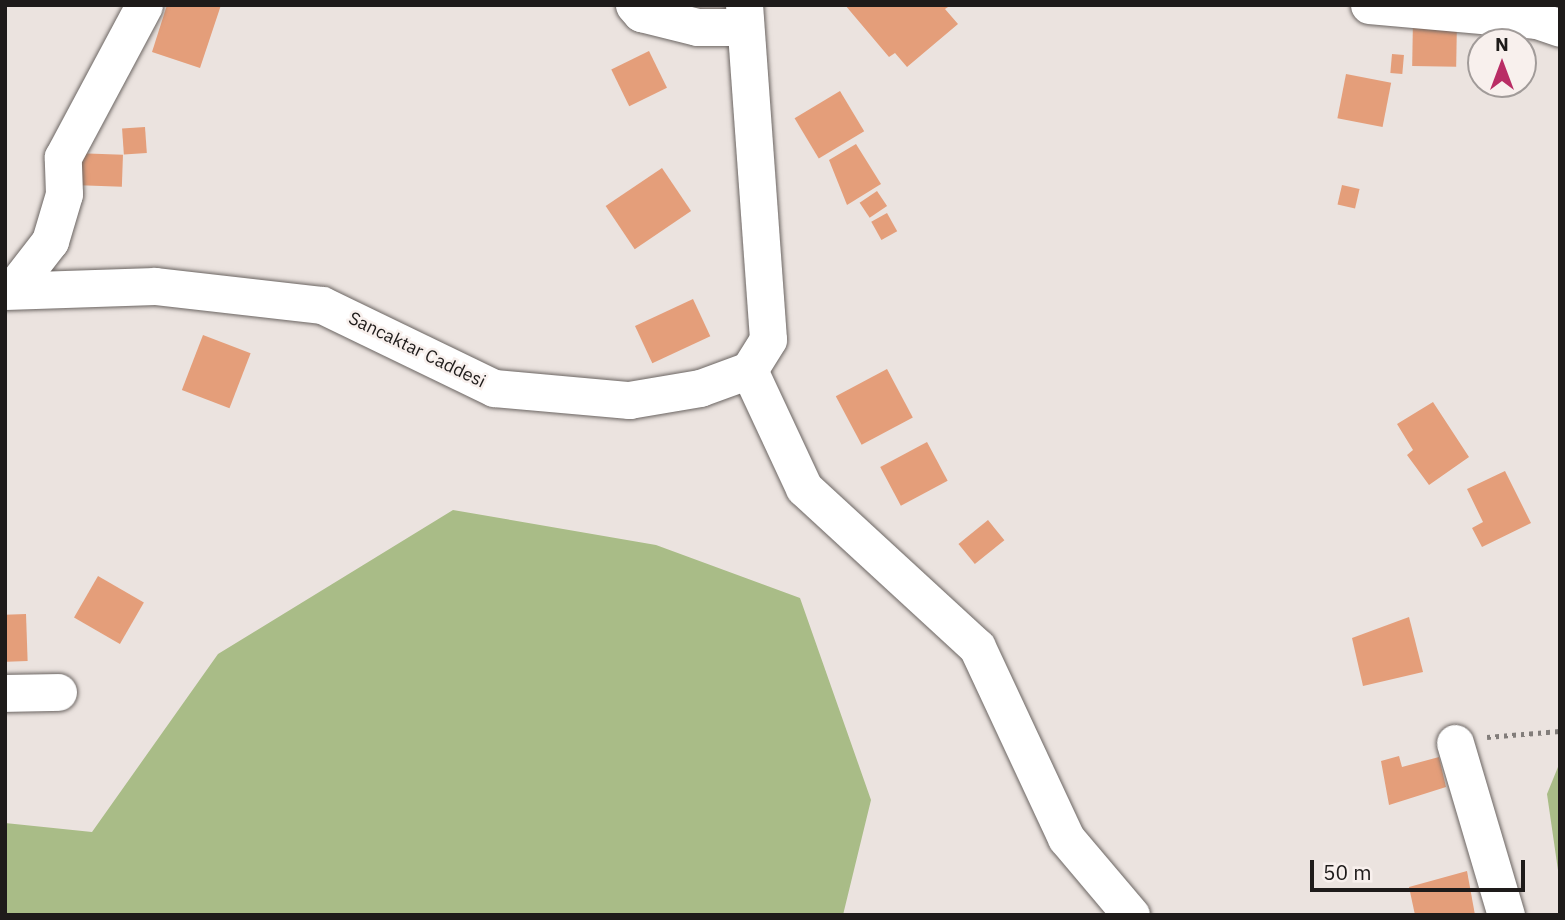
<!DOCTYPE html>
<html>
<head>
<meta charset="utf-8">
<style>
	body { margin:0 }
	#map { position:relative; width:1565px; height:920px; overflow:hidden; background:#ebe3df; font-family:"IBM Plex Sans",sans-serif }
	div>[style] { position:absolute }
	.green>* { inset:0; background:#a9bc87 }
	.building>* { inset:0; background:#e49e7a; transform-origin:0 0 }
	.path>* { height:4.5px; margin-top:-2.25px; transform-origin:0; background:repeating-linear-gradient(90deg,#827d7a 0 3.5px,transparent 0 8.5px) }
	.roads { filter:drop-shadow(0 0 2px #6b6562) drop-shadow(0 0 2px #6b6562) }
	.minor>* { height:37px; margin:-18.5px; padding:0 18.5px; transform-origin:18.5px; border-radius:18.5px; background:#fff }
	span { translate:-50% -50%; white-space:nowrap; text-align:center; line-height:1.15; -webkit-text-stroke:5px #f8f0ed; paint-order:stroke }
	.street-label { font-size:18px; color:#1e1b1a }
	.frame { position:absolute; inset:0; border:7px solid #1e1b1a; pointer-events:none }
	.north { position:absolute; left:1467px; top:28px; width:70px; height:70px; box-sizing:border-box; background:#f8f0ed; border:2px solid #a19b99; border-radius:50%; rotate:0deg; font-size:19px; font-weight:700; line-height:28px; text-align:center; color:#1e1b1a }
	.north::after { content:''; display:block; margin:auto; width:24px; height:32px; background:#b92d65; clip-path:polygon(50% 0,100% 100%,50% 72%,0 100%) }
	.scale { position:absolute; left:1310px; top:860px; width:215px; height:32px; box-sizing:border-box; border:4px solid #1e1b1a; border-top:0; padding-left:9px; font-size:21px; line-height:24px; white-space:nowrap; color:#1e1b1a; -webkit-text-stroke:5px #f8f0ed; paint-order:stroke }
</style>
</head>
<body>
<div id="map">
	<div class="green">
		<i style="clip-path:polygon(453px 510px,656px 545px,800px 598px,871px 800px,843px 915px,5px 915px,5px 823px,92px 832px,218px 654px)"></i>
		<i style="clip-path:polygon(1560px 762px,1560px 884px,1547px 794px)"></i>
	</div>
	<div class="building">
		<i style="clip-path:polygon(167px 5px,221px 5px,200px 68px,152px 52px)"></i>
		<i style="clip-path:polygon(845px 5px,951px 5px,945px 9px,958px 24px,907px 67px,895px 53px,889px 57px)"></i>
		<i style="left:1413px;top:19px;width:44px;height:47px;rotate:1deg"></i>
		<i style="left:649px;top:51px;width:41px;height:42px;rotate:64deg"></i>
		<i style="left:1392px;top:54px;width:12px;height:19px;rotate:5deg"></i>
		<i style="left:1346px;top:74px;width:46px;height:45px;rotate:11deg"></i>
		<i style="left:840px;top:91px;width:47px;height:53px;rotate:59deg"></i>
		<i style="left:145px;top:127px;width:26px;height:23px;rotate:86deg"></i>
		<i style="clip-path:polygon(856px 144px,881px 184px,847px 205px,829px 160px)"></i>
		<i style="left:74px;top:153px;width:49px;height:32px;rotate:2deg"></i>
		<i style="left:662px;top:168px;width:52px;height:68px;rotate:56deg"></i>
		<i style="left:1342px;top:185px;width:18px;height:20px;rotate:13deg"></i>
		<i style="left:877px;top:191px;width:18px;height:21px;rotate:56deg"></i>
		<i style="left:887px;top:213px;width:21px;height:18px;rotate:61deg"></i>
		<i style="left:693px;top:299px;width:41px;height:64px;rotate:65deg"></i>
		<i style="left:203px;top:335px;width:51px;height:59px;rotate:21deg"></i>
		<i style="left:887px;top:369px;width:55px;height:58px;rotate:62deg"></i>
		<i style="clip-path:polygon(1433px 402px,1469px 457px,1429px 485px,1407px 455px,1413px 450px,1397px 424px)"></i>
		<i style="left:927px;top:442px;width:44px;height:53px;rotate:62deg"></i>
		<i style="clip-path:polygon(1505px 471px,1531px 523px,1482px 547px,1472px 528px,1483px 522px,1467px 489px)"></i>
		<i style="left:988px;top:520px;width:26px;height:38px;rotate:51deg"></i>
		<i style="left:98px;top:576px;width:53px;height:48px;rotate:30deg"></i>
		<i style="left:26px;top:614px;width:47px;height:21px;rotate:88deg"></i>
		<i style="clip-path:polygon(1409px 617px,1423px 672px,1363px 686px,1352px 638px)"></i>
		<i style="clip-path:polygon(1399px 756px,1402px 767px,1439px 757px,1446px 787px,1389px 805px,1381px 761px)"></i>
		<i style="clip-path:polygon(1467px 871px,1475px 915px,1415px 915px,1409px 887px)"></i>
	</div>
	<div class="path">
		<i style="left:1487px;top:737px;width:73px;rotate:-4.7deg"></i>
	</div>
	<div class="roads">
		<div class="minor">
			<i style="left:634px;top:5px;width:11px;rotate:49deg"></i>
			<i style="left:641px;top:13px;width:58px;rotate:14deg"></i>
			<i style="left:697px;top:27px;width:48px"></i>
			<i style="left:1369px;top:5px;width:169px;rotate:5.1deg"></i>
			<i style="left:1537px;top:20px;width:24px;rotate:19deg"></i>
			<i style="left:12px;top:290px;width:62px;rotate:-52.2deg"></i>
			<i style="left:50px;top:241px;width:49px;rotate:-73.4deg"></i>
			<i style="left:64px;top:194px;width:37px;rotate:-92deg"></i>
			<i style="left:63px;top:157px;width:172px;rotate:-61.9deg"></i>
			<i style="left:5px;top:291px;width:150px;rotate:-1.9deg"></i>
			<i style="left:155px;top:286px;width:168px;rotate:6.5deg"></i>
			<i style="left:322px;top:305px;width:191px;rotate:25.8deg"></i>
			<i style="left:494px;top:388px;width:136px;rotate:5.1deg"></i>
			<i style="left:629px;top:400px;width:72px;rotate:-9.6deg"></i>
			<i style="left:700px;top:388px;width:52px;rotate:-20.2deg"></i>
			<i style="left:749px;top:370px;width:36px;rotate:-58deg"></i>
			<i style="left:768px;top:339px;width:335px;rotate:-94.1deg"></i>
			<i style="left:749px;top:370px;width:130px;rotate:65deg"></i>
			<i style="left:804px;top:488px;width:235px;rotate:42.6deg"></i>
			<i style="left:977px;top:647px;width:211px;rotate:65deg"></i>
			<i style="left:1066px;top:838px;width:101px;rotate:49.8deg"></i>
			<i style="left:5px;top:693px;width:53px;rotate:-1.1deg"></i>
			<i style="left:1455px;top:743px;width:179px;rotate:73.5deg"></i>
		</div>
	</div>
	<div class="street-label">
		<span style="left:417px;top:350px;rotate:26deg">Sancaktar Caddesi</span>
	</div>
	<div class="frame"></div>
	<div class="north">N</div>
	<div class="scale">50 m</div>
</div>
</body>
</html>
